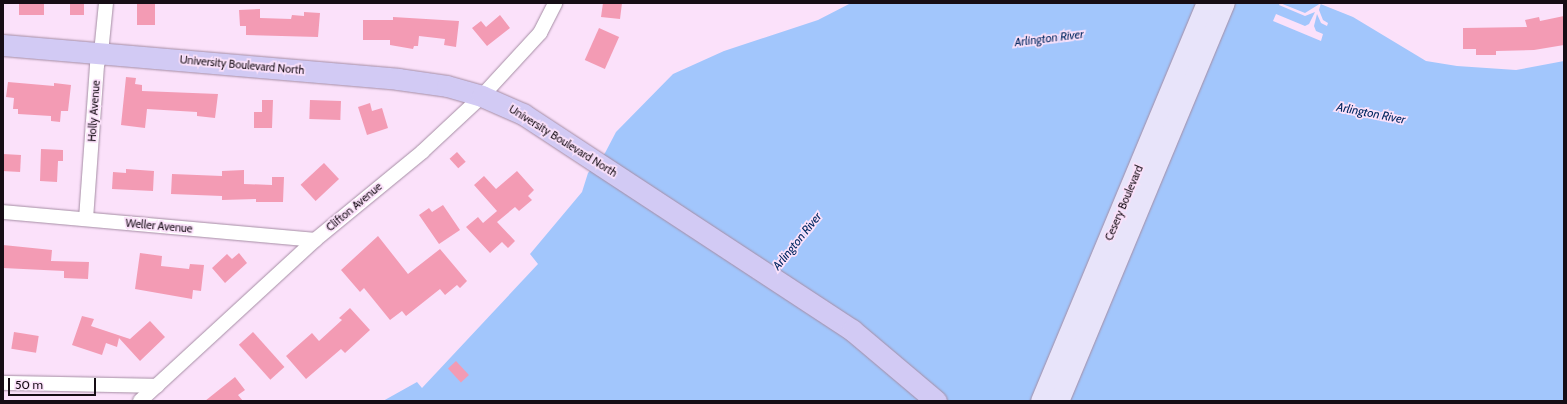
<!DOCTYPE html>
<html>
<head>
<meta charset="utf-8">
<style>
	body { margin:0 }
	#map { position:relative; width:1567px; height:404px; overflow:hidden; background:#fbe1fa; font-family:Cabin,sans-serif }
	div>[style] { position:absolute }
	.water>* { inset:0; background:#a2c6fc }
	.pier>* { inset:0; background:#fbe1fa }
	.building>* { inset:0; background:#f39bb4; transform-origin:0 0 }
	.roads { filter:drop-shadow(0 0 1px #a58da4) drop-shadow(0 0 1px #a58da4) }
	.minor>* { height:14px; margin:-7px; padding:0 7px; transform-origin:7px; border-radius:7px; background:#fff }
	.secondary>* { height:19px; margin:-9.5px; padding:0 9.5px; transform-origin:9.5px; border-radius:9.5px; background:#e8e4fa }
	.primary>* { height:21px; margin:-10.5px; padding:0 10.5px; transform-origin:10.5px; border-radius:10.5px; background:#d2caf4 }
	span { translate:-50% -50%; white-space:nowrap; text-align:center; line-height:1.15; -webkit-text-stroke:3.5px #fbe1fa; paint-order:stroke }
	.street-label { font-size:11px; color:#160d15 }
	.water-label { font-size:12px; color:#002760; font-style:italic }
	.frame { position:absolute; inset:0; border:4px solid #160d15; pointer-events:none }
	.scale { position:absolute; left:8px; top:378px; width:88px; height:18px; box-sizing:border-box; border:2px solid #160d15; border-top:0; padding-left:5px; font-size:12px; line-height:14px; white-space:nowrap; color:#160d15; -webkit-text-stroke:3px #fbe1fa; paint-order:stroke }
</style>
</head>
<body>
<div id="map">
	<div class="water">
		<i style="clip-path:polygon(851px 3px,1318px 3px,1353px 17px,1426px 61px,1457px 66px,1516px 70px,1564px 61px,1564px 401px,383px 401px,417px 382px,422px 388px,538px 264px,530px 254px,582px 192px,588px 173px,605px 153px,616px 132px,673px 74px,724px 51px,818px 20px)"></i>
	</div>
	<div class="pier">
		<i style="clip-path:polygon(1280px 3px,1305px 13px,1321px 3px,1319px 10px,1323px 20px,1328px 23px,1327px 26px,1321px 23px,1317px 14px,1314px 26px,1316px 31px,1323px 34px,1321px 41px,1273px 21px,1276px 14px,1305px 26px,1309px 24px,1315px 12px,1305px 16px,1279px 5px)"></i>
	</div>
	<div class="building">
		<i style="left:19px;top:3px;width:25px;height:12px"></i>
		<i style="left:70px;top:3px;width:14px;height:12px"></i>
		<i style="left:137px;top:3px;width:18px;height:22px"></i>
		<i style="clip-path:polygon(603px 3px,622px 3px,620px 19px,601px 17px)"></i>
		<i style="clip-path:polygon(260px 9px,260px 18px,291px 19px,292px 15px,304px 16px,304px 12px,320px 13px,318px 37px,246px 35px,246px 26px,240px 26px,239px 10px)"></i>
		<i style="clip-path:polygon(500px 15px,510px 28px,487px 46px,472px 28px,481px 21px,486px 27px)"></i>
		<i style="clip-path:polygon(1564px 16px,1564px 45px,1534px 50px,1496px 51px,1496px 55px,1476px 55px,1476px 49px,1463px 49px,1463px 28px,1527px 27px,1525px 20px,1539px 17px,1540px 21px)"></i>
		<i style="clip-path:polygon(393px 17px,459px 21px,456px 47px,444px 45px,445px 39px,419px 36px,418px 46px,414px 46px,413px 49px,390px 45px,390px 40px,363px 40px,363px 20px,393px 20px)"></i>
		<i style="left:599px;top:28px;width:22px;height:35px;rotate:24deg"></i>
		<i style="clip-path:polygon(126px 77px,136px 78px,135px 84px,142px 85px,142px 91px,218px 94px,215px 118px,197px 116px,197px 112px,147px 109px,145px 128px,121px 125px)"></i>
		<i style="clip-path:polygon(8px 82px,54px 86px,54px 83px,71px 85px,68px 111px,61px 111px,60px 122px,51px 121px,51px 116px,18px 114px,18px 109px,13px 109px,14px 98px,6px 97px)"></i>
		<i style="clip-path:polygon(262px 100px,273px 100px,272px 128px,254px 128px,254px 112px,262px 112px)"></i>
		<i style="left:310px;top:100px;width:31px;height:19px;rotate:2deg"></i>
		<i style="clip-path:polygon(370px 103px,372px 111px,382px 108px,388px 128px,367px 135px,358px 107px)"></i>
		<i style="clip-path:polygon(41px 149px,63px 150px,63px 161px,58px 161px,57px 182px,40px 181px)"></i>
		<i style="left:457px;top:152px;width:13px;height:10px;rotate:48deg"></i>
		<i style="left:3px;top:154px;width:18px;height:17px;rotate:3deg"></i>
		<i style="left:324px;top:163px;width:22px;height:32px;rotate:47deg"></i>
		<i style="clip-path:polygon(126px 169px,154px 171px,153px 191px,112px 189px,113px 172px,126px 173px)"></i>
		<i style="clip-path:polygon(244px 170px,244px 184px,272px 185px,272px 177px,284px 177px,283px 202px,256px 202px,256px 199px,222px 200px,222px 196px,171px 194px,172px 174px,222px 176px,222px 171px)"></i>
		<i style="clip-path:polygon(517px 171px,534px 190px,528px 196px,532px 200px,519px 211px,515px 207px,497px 222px,515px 241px,508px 248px,502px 242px,490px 253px,466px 227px,478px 217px,483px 223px,497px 211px,474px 185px,484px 176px,496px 189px)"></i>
		<i style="clip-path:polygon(443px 205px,460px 230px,439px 244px,419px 215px,429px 208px,432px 212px)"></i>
		<i style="clip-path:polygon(378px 236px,408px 274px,440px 249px,467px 281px,460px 288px,457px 285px,445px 295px,440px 289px,406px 316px,402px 311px,390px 320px,364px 288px,360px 292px,341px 270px)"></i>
		<i style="clip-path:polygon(3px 245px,52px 250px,51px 261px,89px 262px,88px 279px,64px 278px,64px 271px,3px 268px)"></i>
		<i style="clip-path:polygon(140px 253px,162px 256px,161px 266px,189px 269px,190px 264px,204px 265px,201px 291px,193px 290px,192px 299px,135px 289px)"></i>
		<i style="clip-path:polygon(239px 253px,247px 263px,225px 283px,212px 268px,227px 254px,232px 259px)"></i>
		<i style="clip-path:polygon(350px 308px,370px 330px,345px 353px,341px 349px,306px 379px,286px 356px,312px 333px,319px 341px,342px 320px,339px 318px)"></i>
		<i style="clip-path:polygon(82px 316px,94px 319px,91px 326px,130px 339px,150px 321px,165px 337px,140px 361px,119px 338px,117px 347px,106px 343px,102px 355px,72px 345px)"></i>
		<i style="left:14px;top:332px;width:25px;height:17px;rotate:9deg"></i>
		<i style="left:253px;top:332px;width:47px;height:19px;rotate:48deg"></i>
		<i style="left:456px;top:361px;width:19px;height:11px;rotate:47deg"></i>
		<i style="clip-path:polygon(235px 377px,245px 390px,238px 395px,243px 401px,205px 401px)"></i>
	</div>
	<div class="roads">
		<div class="minor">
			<i style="left:3px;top:212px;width:313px;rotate:5.1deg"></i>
			<i style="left:86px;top:219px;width:154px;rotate:-85.9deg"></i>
			<i style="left:97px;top:65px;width:13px;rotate:-72deg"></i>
			<i style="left:101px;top:53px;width:50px;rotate:-84.3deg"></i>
			<i style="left:3px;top:383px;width:154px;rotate:1.1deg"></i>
			<i style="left:140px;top:401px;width:238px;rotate:-42.6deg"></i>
			<i style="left:315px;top:240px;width:139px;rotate:-39.4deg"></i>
			<i style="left:422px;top:152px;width:82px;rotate:-43deg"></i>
			<i style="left:482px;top:96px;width:86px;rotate:-47.4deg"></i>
			<i style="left:540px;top:33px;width:34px;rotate:-63deg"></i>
		</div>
		<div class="secondary">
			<i style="left:1040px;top:401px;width:431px;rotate:-67.4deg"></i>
			<i style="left:1059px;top:401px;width:431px;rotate:-67.4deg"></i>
		</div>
		<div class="primary">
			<i style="left:3px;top:45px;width:396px;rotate:4.9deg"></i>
			<i style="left:398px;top:79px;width:49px;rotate:8.1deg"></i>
			<i style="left:447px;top:86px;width:36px;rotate:16deg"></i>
			<i style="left:482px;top:96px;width:45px;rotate:23.7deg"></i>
			<i style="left:523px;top:114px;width:394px;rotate:33.3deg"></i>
			<i style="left:852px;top:330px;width:110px;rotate:40.2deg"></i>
		</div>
	</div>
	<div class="street-label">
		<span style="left:242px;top:65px;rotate:5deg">University Boulevard North</span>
		<span style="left:94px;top:111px;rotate:-86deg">Holly Avenue</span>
		<span style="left:563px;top:141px;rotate:32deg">University Boulevard North</span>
		<span style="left:1124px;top:203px;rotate:-67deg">Cesery Boulevard</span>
		<span style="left:354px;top:207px;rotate:-40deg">Clifton Avenue</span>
		<span style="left:159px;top:226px;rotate:5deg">Weller Avenue</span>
	</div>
	<div class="water-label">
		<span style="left:1049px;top:38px;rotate:-7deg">Arlington River</span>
		<span style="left:1371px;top:113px;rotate:11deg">Arlington River</span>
		<span style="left:797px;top:241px;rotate:-51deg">Arlington River</span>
	</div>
	<div class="frame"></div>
	<div class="scale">50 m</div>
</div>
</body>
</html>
